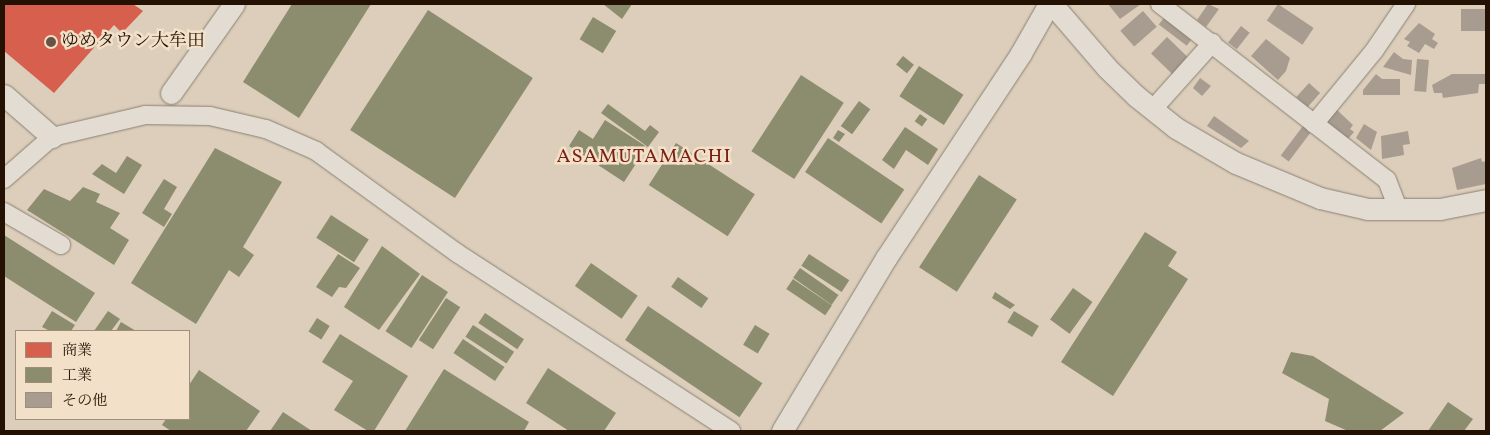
<!DOCTYPE html>
<html>
<head>
<meta charset="utf-8">
<style>
	body { margin:0 }
	#map { position:relative; width:1490px; height:435px; overflow:hidden; background:#dcceba; font-family:Vollkorn,"Noto Serif JP",serif }
	div>[style] { position:absolute }
	.shops>* { inset:0; background:#d6604d }
	.industry>* { inset:0; background:#8c8c6e; transform-origin:0 0 }
	.building>* { inset:0; background:#a79c8f; transform-origin:0 0 }
	.roads { filter:drop-shadow(0 0 1px #8b8174) drop-shadow(0 0 1px #8b8174) }
	.minor>* { height:18px; margin:-9px; padding:0 9px; transform-origin:9px; border-radius:9px; background:#e3dcd2 }
	.tertiary>* { height:21px; margin:-10.5px; padding:0 10.5px; transform-origin:10.5px; border-radius:10.5px; background:#e3dcd2 }
	.dots>* { width:14px; height:14px; translate:-50% -50%; box-sizing:border-box; border:2px solid #f2e1c8; border-radius:50% }
	span { translate:-50% -50%; white-space:nowrap; text-align:center; line-height:1.15; -webkit-text-stroke:5px #f2e1c8; paint-order:stroke }
	.poi-label { font-size:18px; color:#251104 }
	.left { translate:0 -50%; text-align:left }
	.quarter-label { font-size:20px; color:#7a1f14; letter-spacing:1px }
	.frame { position:absolute; inset:0; border:5px solid #251104; pointer-events:none }
	.legend { position:absolute; left:15px; top:330px; width:175px; height:90px; box-sizing:border-box; background:#f2e1c8; border:1px solid #a08e7a; margin:0; padding:6px 9px; list-style:none; font-size:15px; color:#251104 }
	.legend li { display:flex; align-items:center; gap:10px; height:25px }
	.legend b { width:25px; border:1px solid #a08e7a }
</style>
</head>
<body>
<div id="map">
	<div class="shops">
		<i style="clip-path:polygon(4px 4px,133px 4px,143px 11px,122px 33px,114px 25px,54px 93px,4px 51px)"></i>
	</div>
	<div class="industry">
		<i style="clip-path:polygon(292px 4px,371px 4px,299px 118px,243px 82px)"></i>
		<i style="clip-path:polygon(603px 4px,632px 4px,622px 19px)"></i>
		<i style="left:428px;top:10px;width:125px;height:143px;rotate:33deg"></i>
		<i style="left:593px;top:17px;width:27px;height:26px;rotate:31deg"></i>
		<i style="left:903px;top:56px;width:14px;height:11px;rotate:39deg"></i>
		<i style="left:919px;top:66px;width:53px;height:36px;rotate:33deg"></i>
		<i style="left:801px;top:75px;width:51px;height:91px;rotate:33deg"></i>
		<i style="left:859px;top:101px;width:14px;height:31px;rotate:36deg"></i>
		<i style="clip-path:polygon(608px 104px,645px 131px,650px 125px,659px 132px,648px 147px,601px 113px)"></i>
		<i style="left:920px;top:114px;width:9px;height:9px;rotate:36deg"></i>
		<i style="clip-path:polygon(605px 120px,647px 147px,624px 182px,569px 146px,579px 130px,593px 139px)"></i>
		<i style="clip-path:polygon(905px 127px,938px 149px,928px 165px,906px 150px,894px 169px,882px 160px)"></i>
		<i style="clip-path:polygon(838px 130px,845px 134px,839px 142px,833px 138px)"></i>
		<i style="left:828px;top:138px;width:92px;height:41px;rotate:34deg"></i>
		<i style="left:676px;top:143px;width:94px;height:50px;rotate:33deg"></i>
		<i style="clip-path:polygon(215px 148px,282px 182px,243px 247px,254px 255px,239px 277px,229px 270px,196px 324px,131px 283px)"></i>
		<i style="clip-path:polygon(127px 156px,142px 165px,124px 194px,92px 174px,102px 164px,116px 173px)"></i>
		<i style="left:979px;top:175px;width:45px;height:110px;rotate:33deg"></i>
		<i style="clip-path:polygon(164px 179px,177px 187px,164px 209px,172px 214px,164px 227px,142px 213px)"></i>
		<i style="clip-path:polygon(83px 187px,100px 194px,96px 202px,120px 213px,110px 228px,129px 240px,114px 265px,27px 210px,44px 189px,70px 201px)"></i>
		<i style="left:331px;top:215px;width:45px;height:27px;rotate:33deg"></i>
		<i style="clip-path:polygon(1145px 232px,1177px 252px,1168px 266px,1188px 279px,1113px 396px,1061px 362px)"></i>
		<i style="clip-path:polygon(4px 235px,95px 293px,76px 322px,4px 276px)"></i>
		<i style="clip-path:polygon(382px 246px,420px 274px,379px 330px,344px 307px)"></i>
		<i style="clip-path:polygon(338px 254px,360px 268px,346px 288px,339px 287px,332px 297px,316px 287px)"></i>
		<i style="left:809px;top:254px;width:48px;height:14px;rotate:33deg"></i>
		<i style="left:591px;top:263px;width:57px;height:28px;rotate:35deg"></i>
		<i style="left:800px;top:268px;width:47px;height:12px;rotate:35deg"></i>
		<i style="left:422px;top:275px;width:31px;height:67px;rotate:33deg"></i>
		<i style="left:678px;top:277px;width:37px;height:12px;rotate:35deg"></i>
		<i style="left:793px;top:279px;width:47px;height:12px;rotate:34deg"></i>
		<i style="left:1073px;top:288px;width:24px;height:39px;rotate:36deg"></i>
		<i style="clip-path:polygon(995px 292px,1015px 305px,1010px 309px,992px 298px)"></i>
		<i style="left:446px;top:298px;width:17px;height:50px;rotate:33deg"></i>
		<i style="left:648px;top:306px;width:138px;height:41px;rotate:34deg"></i>
		<i style="clip-path:polygon(52px 311px,75px 325px,71px 331px,50px 331px,42px 327px)"></i>
		<i style="clip-path:polygon(108px 311px,120px 319px,111px 331px,94px 331px)"></i>
		<i style="left:1014px;top:311px;width:29px;height:13px;rotate:31deg"></i>
		<i style="left:485px;top:313px;width:47px;height:12px;rotate:34deg"></i>
		<i style="left:317px;top:318px;width:15px;height:16px;rotate:32deg"></i>
		<i style="clip-path:polygon(121px 322px,136px 331px,116px 331px)"></i>
		<i style="left:473px;top:325px;width:49px;height:14px;rotate:33deg"></i>
		<i style="left:755px;top:325px;width:17px;height:23px;rotate:31deg"></i>
		<i style="clip-path:polygon(340px 334px,408px 376px,374px 431px,368px 431px,334px 410px,353px 381px,322px 362px)"></i>
		<i style="left:463px;top:339px;width:50px;height:17px;rotate:34deg"></i>
		<i style="clip-path:polygon(1291px 352px,1313px 356px,1404px 413px,1380px 431px,1348px 431px,1325px 421px,1329px 399px,1282px 373px)"></i>
		<i style="clip-path:polygon(548px 368px,616px 413px,604px 431px,569px 431px,526px 403px)"></i>
		<i style="clip-path:polygon(444px 369px,529px 422px,524px 431px,405px 431px)"></i>
		<i style="clip-path:polygon(199px 370px,260px 411px,246px 431px,171px 431px,162px 425px,166px 419px,189px 419px,189px 385px)"></i>
		<i style="clip-path:polygon(1448px 402px,1473px 419px,1464px 431px,1428px 431px)"></i>
		<i style="clip-path:polygon(283px 412px,312px 431px,270px 431px)"></i>
	</div>
	<div class="building">
		<i style="clip-path:polygon(1108px 4px,1141px 4px,1120px 19px)"></i>
		<i style="clip-path:polygon(1208px 4px,1219px 9px,1206px 27px,1197px 20px)"></i>
		<i style="left:1278px;top:4px;width:43px;height:20px;rotate:34deg"></i>
		<i style="left:1461px;top:9px;width:25px;height:22px"></i>
		<i style="left:1143px;top:11px;width:21px;height:30px;rotate:49deg"></i>
		<i style="left:1166px;top:15px;width:35px;height:12px;rotate:37deg"></i>
		<i style="clip-path:polygon(1419px 23px,1435px 34px,1432px 39px,1438px 43px,1434px 49px,1425px 44px,1419px 53px,1407px 46px,1410px 42px,1404px 39px)"></i>
		<i style="left:1241px;top:26px;width:11px;height:21px;rotate:38deg"></i>
		<i style="left:1167px;top:37px;width:33px;height:23px;rotate:44deg"></i>
		<i style="clip-path:polygon(1266px 39px,1290px 58px,1286px 71px,1278px 80px,1251px 56px)"></i>
		<i style="clip-path:polygon(1394px 52px,1403px 59px,1412px 60px,1411px 75px,1383px 67px)"></i>
		<i style="left:1417px;top:59px;width:12px;height:32px;rotate:5deg"></i>
		<i style="clip-path:polygon(1376px 74px,1382px 79px,1400px 79px,1400px 95px,1363px 95px,1363px 90px)"></i>
		<i style="clip-path:polygon(1452px 74px,1486px 74px,1486px 84px,1479px 84px,1478px 93px,1443px 98px,1442px 93px,1434px 93px,1432px 85px)"></i>
		<i style="clip-path:polygon(1200px 78px,1211px 86px,1202px 96px,1193px 88px)"></i>
		<i style="left:1309px;top:83px;width:15px;height:19px;rotate:42deg"></i>
		<i style="clip-path:polygon(1336px 109px,1353px 125px,1350px 129px,1354px 132px,1348px 139px,1326px 121px)"></i>
		<i style="clip-path:polygon(1214px 116px,1249px 141px,1241px 148px,1207px 126px)"></i>
		<i style="clip-path:polygon(1364px 124px,1377px 132px,1371px 150px,1356px 138px)"></i>
		<i style="left:1303px;top:126px;width:10px;height:37px;rotate:37deg"></i>
		<i style="clip-path:polygon(1408px 131px,1410px 144px,1403px 145px,1404px 155px,1382px 159px,1381px 136px)"></i>
		<i style="clip-path:polygon(1481px 158px,1482px 162px,1486px 161px,1486px 184px,1457px 190px,1452px 168px)"></i>
	</div>
	<div class="roads">
		<div class="minor">
			<i style="left:1160px;top:4px;width:287px;rotate:37.8deg"></i>
			<i style="left:1387px;top:180px;width:33px;rotate:69deg"></i>
			<i style="left:1153px;top:109px;width:89px;rotate:-48.2deg"></i>
			<i style="left:1314px;top:124px;width:94px;rotate:-50.6deg"></i>
			<i style="left:1374px;top:51px;width:57px;rotate:-55.8deg"></i>
			<i style="left:4px;top:179px;width:64px;rotate:-41.2deg"></i>
			<i style="left:52px;top:137px;width:96px;rotate:-13.3deg"></i>
			<i style="left:145px;top:115px;width:65px;rotate:0.9deg"></i>
			<i style="left:210px;top:116px;width:57px;rotate:13.1deg"></i>
			<i style="left:266px;top:129px;width:55px;rotate:23.7deg"></i>
			<i style="left:316px;top:151px;width:174px;rotate:35.9deg"></i>
			<i style="left:457px;top:253px;width:327px;rotate:33deg"></i>
			<i style="left:4px;top:212px;width:66px;rotate:30.1deg"></i>
		</div>
		<div class="tertiary">
			<i style="left:1052px;top:4px;width:84px;rotate:49.3deg"></i>
			<i style="left:1107px;top:68px;width:40px;rotate:44deg"></i>
			<i style="left:1136px;top:96px;width:51px;rotate:38.7deg"></i>
			<i style="left:1176px;top:128px;width:69px;rotate:30.3deg"></i>
			<i style="left:1236px;top:163px;width:91px;rotate:22.6deg"></i>
			<i style="left:1320px;top:198px;width:49px;rotate:12.9deg"></i>
			<i style="left:1368px;top:209px;width:72px"></i>
			<i style="left:1440px;top:209px;width:47px;rotate:-11.1deg"></i>
			<i style="left:171px;top:93px;width:109px;rotate:-54.7deg"></i>
			<i style="left:4px;top:95px;width:64px;rotate:41.2deg"></i>
			<i style="left:782px;top:431px;width:202px;rotate:-59deg"></i>
			<i style="left:886px;top:258px;width:245px;rotate:-56.6deg"></i>
			<i style="left:1021px;top:53px;width:56px;rotate:-60.3deg"></i>
		</div>
	</div>
	<div class="dots">
		<i style="left:51px;top:42px;background:#655344"></i>
	</div>
	<div class="poi-label">
		<span class="left" style="left:61px;top:42px">ゆめタウン大牟田</span>
	</div>
	<div class="quarter-label">
		<span style="left:644px;top:157px">ASAMUTAMACHI</span>
	</div>
	<div class="frame"></div>
	<ul class="legend">
	<li><b style="height:14px;background:#d6604d"></b>商業</li>
	<li><b style="height:14px;background:#8c8c6e"></b>工業</li>
	<li><b style="height:14px;background:#a79c8f"></b>その他</li>
	</ul>
</div>
</body>
</html>
